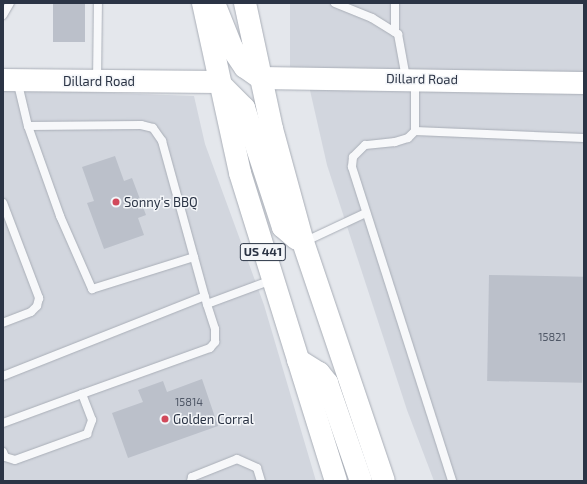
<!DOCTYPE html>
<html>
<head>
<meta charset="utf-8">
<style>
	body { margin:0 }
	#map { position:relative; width:587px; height:484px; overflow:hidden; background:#e4e7ec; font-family:"Exo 2",sans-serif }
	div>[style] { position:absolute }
	.built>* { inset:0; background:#d2d6de; transform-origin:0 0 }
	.building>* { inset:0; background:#bbc0ca; transform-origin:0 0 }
	.roads { filter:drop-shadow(0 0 1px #a9aeb7) drop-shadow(0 0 1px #a9aeb7) }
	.lane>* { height:8px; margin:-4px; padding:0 4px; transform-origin:4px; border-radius:4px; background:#f7f8fa }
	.secondary>* { height:22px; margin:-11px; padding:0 11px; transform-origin:11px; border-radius:11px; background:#fff }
	.primary>* { height:22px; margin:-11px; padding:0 11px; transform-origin:11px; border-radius:11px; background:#fff }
	.dots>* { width:11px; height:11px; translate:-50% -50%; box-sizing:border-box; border:2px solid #f4f6f9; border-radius:50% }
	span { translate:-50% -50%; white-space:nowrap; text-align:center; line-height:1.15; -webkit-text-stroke:3px #f4f6f9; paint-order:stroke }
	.number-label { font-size:11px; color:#4f5766 }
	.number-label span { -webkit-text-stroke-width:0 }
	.shield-label span { padding:1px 3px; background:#f4f6f9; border:1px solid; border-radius:3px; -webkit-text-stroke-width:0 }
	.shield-label { font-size:12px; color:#2b3445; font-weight:700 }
	.street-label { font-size:13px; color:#2b3445 }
	.poi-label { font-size:13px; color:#2b3445 }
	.left { translate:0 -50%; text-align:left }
	.frame { position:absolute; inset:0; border:4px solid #2b3445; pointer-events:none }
</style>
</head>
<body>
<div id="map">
	<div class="built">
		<i style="left:290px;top:3px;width:294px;height:69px"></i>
		<i style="clip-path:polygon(309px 86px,584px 91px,584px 481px,434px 481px,407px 410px,327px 165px)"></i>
		<i style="clip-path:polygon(3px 89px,194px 96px,205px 144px,264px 305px,316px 481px,3px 481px)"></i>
	</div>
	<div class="building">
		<i style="left:53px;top:3px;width:32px;height:39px"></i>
		<i style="clip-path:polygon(115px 156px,124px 181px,132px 178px,146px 215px,138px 218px,144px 235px,104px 249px,87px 203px,94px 201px,82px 167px)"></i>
		<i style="left:489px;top:275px;width:95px;height:106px;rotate:1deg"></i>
		<i style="clip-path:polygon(202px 379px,218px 426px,128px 458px,112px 413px,143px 402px,138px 390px,163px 381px,167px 392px)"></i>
	</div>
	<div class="roads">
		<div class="lane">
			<i style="left:335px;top:3px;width:40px;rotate:22deg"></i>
			<i style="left:372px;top:18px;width:31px;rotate:32deg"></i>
			<i style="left:398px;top:34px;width:45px;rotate:79.7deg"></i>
			<i style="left:3px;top:15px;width:14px;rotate:-60deg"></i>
			<i style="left:395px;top:32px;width:29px;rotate:-90deg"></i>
			<i style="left:17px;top:80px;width:47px;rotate:76.6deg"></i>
			<i style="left:28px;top:126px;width:113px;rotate:-0.5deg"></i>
			<i style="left:141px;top:125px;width:12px;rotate:14deg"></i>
			<i style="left:153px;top:128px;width:16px;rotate:55deg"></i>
			<i style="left:162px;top:141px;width:169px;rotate:74.6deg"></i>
			<i style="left:97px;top:81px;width:78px;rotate:-89.3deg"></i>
			<i style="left:415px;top:81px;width:50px;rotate:90deg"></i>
			<i style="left:415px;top:131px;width:10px;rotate:135deg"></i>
			<i style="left:408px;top:138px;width:14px;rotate:163deg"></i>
			<i style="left:395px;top:142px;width:30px;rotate:174deg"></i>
			<i style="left:365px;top:145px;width:17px;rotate:135deg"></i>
			<i style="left:353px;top:157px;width:10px;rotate:96deg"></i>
			<i style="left:352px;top:167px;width:330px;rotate:72.3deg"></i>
			<i style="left:28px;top:126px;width:96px;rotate:70.4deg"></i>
			<i style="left:60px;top:216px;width:80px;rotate:66.3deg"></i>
			<i style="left:92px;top:289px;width:107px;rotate:-17.4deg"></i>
			<i style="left:415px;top:131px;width:169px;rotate:2.4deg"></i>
			<i style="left:3px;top:203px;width:102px;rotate:69.2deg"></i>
			<i style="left:39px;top:298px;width:8px;rotate:104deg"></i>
			<i style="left:37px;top:306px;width:8px;rotate:135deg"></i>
			<i style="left:31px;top:312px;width:30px;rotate:159deg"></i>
			<i style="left:304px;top:242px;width:68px;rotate:-25.1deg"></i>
			<i style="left:3px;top:376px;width:217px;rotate:-21.6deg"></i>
			<i style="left:3px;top:423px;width:84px;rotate:-20.2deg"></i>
			<i style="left:3px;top:452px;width:5px;rotate:68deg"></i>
			<i style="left:5px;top:457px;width:10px;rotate:17deg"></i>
			<i style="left:15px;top:460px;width:77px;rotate:-19.9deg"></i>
			<i style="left:87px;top:434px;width:15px;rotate:-70deg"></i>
			<i style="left:92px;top:420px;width:28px;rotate:-111deg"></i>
			<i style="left:82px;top:394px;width:136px;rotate:-19.8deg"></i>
			<i style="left:210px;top:348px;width:8px;rotate:-50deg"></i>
			<i style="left:215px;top:342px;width:13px;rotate:-90deg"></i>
			<i style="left:215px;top:329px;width:26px;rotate:-108deg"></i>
			<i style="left:207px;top:304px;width:69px;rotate:-20.3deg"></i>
			<i style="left:191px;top:481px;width:4px;rotate:-76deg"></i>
			<i style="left:192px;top:477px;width:48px;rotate:-21.8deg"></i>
			<i style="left:237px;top:459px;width:22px;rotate:24deg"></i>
			<i style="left:257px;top:468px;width:14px;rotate:73deg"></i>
		</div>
		<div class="secondary">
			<i style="left:261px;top:78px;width:323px;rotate:0.9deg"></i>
			<i style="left:3px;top:80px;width:215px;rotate:0.5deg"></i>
		</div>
		<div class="primary">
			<i style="left:203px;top:3px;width:174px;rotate:77.7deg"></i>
			<i style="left:240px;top:173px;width:323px;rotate:72.7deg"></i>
			<i style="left:214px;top:3px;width:48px;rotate:68.2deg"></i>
			<i style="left:232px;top:48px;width:23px;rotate:56deg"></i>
			<i style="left:245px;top:67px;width:19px;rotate:35deg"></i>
			<i style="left:245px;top:3px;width:129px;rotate:77.9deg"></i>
			<i style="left:272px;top:129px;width:117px;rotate:74.7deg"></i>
			<i style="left:303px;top:242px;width:252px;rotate:71.3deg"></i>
			<i style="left:218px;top:82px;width:37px;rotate:45deg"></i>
			<i style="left:244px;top:108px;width:125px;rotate:71.9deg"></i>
			<i style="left:283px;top:227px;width:18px;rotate:41deg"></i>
			<i style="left:298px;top:360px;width:25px;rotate:32deg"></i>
			<i style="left:319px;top:373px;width:13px;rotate:51deg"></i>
			<i style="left:327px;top:383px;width:104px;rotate:70.9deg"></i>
		</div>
	</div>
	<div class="dots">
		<i style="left:116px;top:202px;background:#d1495b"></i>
		<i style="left:165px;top:419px;background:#d1495b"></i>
	</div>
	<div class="number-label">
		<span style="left:552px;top:337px">15821</span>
		<span style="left:189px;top:402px">15814</span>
	</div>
	<div class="shield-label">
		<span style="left:263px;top:252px">US 441</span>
	</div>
	<div class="street-label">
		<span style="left:422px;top:79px;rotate:1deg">Dillard Road</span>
		<span style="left:99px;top:81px">Dillard Road</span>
	</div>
	<div class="poi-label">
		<span class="left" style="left:124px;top:202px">Sonny's BBQ</span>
		<span class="left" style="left:173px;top:419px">Golden Corral</span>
	</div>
	<div class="frame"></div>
</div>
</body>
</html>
